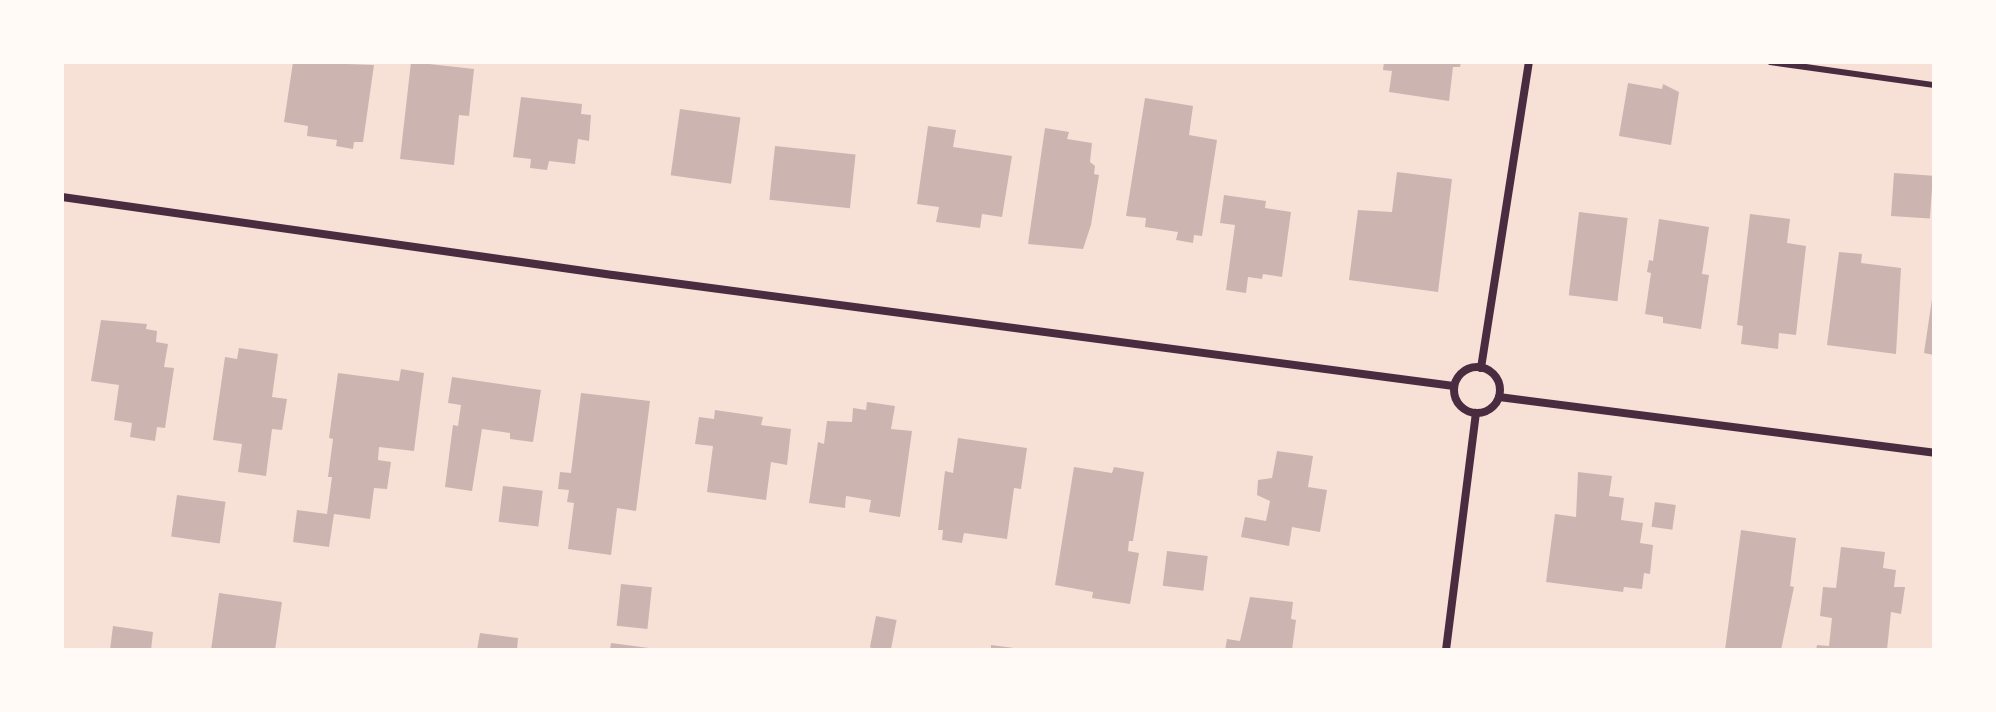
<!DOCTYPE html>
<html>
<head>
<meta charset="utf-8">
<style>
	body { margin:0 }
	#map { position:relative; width:1996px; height:712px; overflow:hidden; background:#f7e1d7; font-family:"Fira Sans",sans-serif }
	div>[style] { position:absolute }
	.building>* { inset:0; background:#ccb4b1; transform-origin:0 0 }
	.service>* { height:6px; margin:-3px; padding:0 3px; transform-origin:3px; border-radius:3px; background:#4a2c40 }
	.minor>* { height:8px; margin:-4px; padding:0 4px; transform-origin:4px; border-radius:4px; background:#4a2c40 }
	.minor>.ring { margin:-4px; padding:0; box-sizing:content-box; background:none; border:8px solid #4a2c40; border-radius:50% }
	span { translate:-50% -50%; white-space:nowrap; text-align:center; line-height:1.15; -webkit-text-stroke:6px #fffaf5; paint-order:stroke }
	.frame { position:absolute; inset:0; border:64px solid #fffaf5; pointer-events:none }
</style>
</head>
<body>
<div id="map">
	<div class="building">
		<i style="clip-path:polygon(293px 62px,374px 65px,363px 142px,354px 142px,353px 149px,336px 146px,337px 140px,307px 136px,308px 126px,284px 122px)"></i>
		<i style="clip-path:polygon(411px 62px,474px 69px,469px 116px,459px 115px,454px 165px,400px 159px)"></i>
		<i style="clip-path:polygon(1384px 62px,1461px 62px,1460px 67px,1453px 67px,1449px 101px,1389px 92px,1392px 71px,1383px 70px)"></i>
		<i style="clip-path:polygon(1628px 83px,1662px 89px,1663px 84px,1679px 92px,1671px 145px,1619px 136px)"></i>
		<i style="clip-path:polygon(521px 97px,582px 104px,581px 114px,591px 115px,589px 141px,578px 139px,575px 164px,549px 161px,547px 170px,530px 168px,531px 159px,513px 157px)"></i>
		<i style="clip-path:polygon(1145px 98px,1193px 106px,1189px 135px,1217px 140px,1202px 236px,1194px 235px,1193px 243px,1176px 240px,1178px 232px,1145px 227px,1146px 218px,1126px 216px)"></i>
		<i style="left:680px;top:109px;width:61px;height:67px;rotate:8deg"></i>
		<i style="clip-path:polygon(928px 126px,956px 130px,953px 147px,1012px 156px,1002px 217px,982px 214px,980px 228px,936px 222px,939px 207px,917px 204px)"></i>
		<i style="clip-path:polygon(1045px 128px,1069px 132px,1067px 139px,1092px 143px,1090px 162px,1095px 166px,1094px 174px,1099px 175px,1091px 225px,1083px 249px,1028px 244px)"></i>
		<i style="left:775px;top:146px;width:81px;height:54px;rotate:6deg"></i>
		<i style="clip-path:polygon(1397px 172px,1452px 179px,1438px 292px,1349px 280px,1358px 210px,1392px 212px)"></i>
		<i style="left:1894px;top:173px;width:39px;height:43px;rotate:4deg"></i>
		<i style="clip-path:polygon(1224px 195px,1266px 201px,1265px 208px,1291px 212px,1282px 277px,1263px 274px,1262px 279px,1248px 277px,1246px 293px,1226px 290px,1235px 225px,1220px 223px)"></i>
		<i style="left:1579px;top:212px;width:49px;height:84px;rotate:7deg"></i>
		<i style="clip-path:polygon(1750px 214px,1790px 219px,1787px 243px,1806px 246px,1796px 335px,1779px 333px,1778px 349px,1741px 344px,1743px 326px,1737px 325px)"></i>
		<i style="clip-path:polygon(1659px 219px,1709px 227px,1702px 274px,1709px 275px,1701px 329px,1663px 323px,1663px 317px,1645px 314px,1651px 273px,1647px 272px,1649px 260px,1653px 261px)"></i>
		<i style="clip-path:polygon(1839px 252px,1862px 254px,1861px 263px,1901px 268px,1896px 354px,1827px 345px)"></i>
		<i style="clip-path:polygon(1932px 299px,1934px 299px,1934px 355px,1924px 353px)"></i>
		<i style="clip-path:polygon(101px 320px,147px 324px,146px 329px,157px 331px,156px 342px,168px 344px,164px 367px,174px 368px,165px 428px,157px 427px,155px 441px,130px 437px,132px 423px,114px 420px,119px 385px,91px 381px)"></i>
		<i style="clip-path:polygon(239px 348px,278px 354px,272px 397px,287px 399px,282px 430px,272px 429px,266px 476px,238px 472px,242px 444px,213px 440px,225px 357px,237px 359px)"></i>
		<i style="clip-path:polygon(401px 369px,424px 373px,414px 451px,379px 447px,378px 460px,391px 462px,387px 489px,374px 488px,370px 519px,334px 514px,329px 547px,293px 542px,297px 510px,327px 514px,332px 477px,328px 477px,333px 439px,329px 438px,338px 373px,399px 381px)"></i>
		<i style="clip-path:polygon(452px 377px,541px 390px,533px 442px,510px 439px,510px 433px,482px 429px,472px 491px,445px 487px,453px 425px,458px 426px,461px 405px,448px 403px)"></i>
		<i style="clip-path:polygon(581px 393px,650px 401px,636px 511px,617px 508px,611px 555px,568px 549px,574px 503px,567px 502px,569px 490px,558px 489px,560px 472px,571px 473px)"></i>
		<i style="clip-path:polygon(867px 402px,895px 406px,891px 429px,912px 431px,900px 517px,869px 512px,871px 500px,846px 496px,845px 508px,809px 503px,818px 442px,824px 444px,827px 421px,852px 422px,853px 408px,866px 410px)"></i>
		<i style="clip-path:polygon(715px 410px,763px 417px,761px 425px,791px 429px,787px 465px,771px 462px,766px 500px,707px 492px,713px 446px,695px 444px,699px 417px,714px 419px)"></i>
		<i style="clip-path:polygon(958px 438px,1027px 448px,1021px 489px,1014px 488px,1007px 539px,964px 533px,962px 543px,942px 540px,943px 530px,938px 530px,945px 471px,953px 473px)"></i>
		<i style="clip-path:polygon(1277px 451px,1313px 456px,1308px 487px,1327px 490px,1320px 532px,1292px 527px,1289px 546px,1241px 537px,1245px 517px,1266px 521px,1270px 501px,1257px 495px,1258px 480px,1272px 478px)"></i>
		<i style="clip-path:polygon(1074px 467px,1112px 473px,1114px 467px,1144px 472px,1133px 541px,1129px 541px,1128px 551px,1139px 553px,1130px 604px,1092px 598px,1093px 592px,1055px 585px)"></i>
		<i style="clip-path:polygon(1578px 472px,1612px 476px,1609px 496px,1624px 498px,1621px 520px,1643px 523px,1640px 543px,1653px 545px,1650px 574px,1644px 573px,1642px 589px,1624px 587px,1623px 592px,1546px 582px,1555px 514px,1576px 517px)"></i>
		<i style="left:503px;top:486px;width:40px;height:36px;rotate:7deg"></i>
		<i style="left:177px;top:495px;width:49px;height:42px;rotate:8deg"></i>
		<i style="left:1655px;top:502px;width:21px;height:25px;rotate:8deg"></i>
		<i style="clip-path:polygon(1741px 530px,1796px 538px,1790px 586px,1794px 587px,1781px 650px,1725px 650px)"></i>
		<i style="clip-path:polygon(1841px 547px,1885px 552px,1883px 568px,1896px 570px,1894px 587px,1905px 587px,1901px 614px,1891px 612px,1887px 650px,1816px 650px,1817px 645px,1829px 646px,1832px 618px,1820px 616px,1823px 587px,1836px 588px)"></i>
		<i style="left:1167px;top:551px;width:41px;height:35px;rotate:7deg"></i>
		<i style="left:621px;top:584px;width:31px;height:42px;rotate:6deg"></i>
		<i style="clip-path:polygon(219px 593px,282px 602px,275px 650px,211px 650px)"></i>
		<i style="clip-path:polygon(1250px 597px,1293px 602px,1291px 619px,1296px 620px,1292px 650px,1225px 650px,1227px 639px,1240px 641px)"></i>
		<i style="left:876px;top:616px;width:21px;height:32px;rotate:11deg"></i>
		<i style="clip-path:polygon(113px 626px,153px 632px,151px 650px,110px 650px)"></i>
		<i style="clip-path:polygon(480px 633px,518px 638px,517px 650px,477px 650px)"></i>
		<i style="clip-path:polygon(611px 643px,649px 648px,649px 650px,610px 650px)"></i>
		<i style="clip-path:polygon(991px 645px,1014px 648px,1014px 650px,991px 650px)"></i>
	</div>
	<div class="service">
		<i style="left:1770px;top:62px;width:166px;rotate:8deg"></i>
	</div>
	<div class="minor">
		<i style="left:62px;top:197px;width:556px;rotate:8.06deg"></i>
		<i style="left:613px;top:275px;width:848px;rotate:7.52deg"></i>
		<i class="ring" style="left:1454px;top:367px;width:38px;height:38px"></i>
		<i style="left:1481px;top:368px;width:310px;rotate:-81.1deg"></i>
		<i style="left:1499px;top:397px;width:439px;rotate:7.3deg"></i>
		<i style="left:1446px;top:650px;width:239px;rotate:-82.8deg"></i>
	</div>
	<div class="frame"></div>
</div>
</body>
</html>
